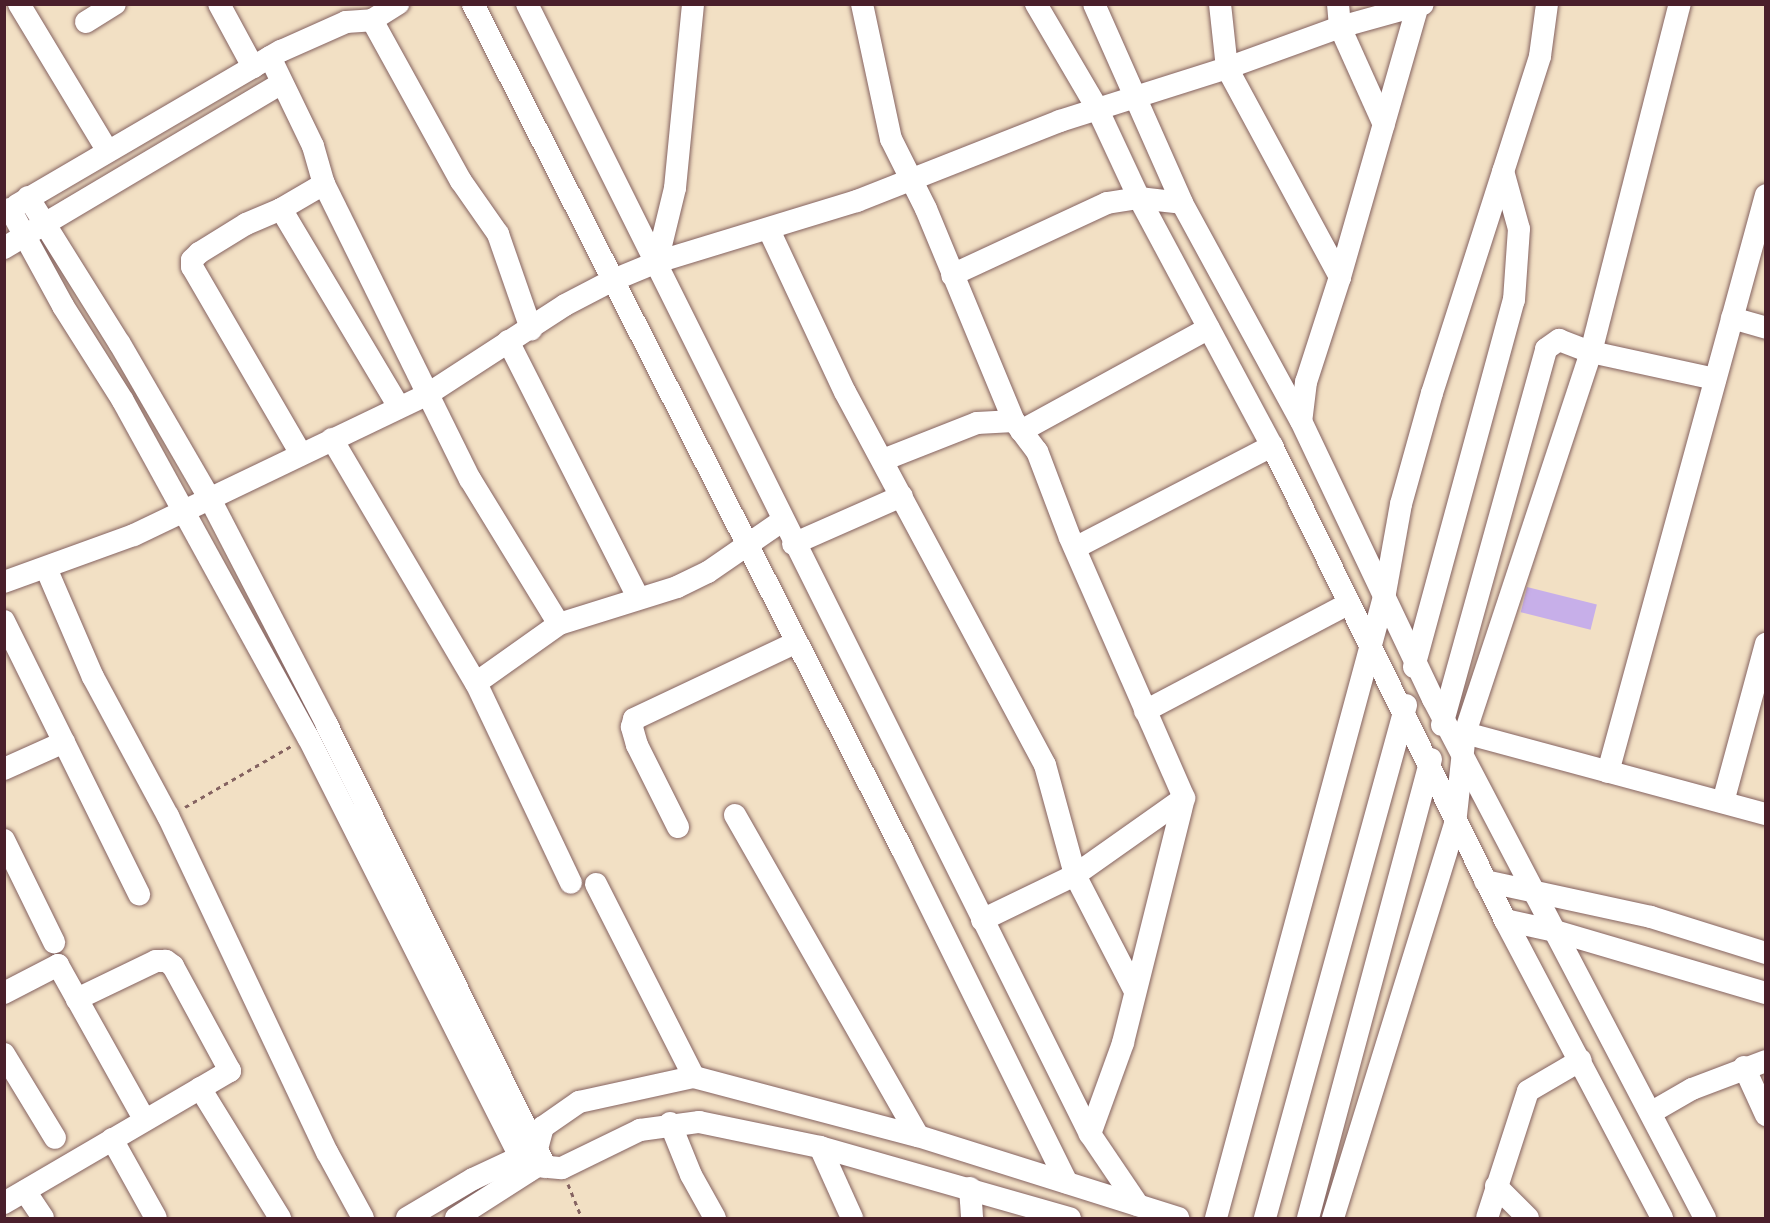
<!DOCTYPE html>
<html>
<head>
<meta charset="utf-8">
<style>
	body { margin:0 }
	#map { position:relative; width:1770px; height:1223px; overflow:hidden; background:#f2e0c4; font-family:"Shantell Sans",sans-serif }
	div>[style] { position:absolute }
	.building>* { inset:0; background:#c7afe9; transform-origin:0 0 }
	.path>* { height:3px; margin-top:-1.5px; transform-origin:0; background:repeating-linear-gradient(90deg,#856361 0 4.5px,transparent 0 9px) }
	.roads { filter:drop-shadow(0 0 2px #856361) drop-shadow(0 0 2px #856361) }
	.minor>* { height:22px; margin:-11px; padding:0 11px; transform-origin:11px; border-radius:11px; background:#fff }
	span { translate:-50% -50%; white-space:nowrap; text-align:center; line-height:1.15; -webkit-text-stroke:4.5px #f7f3e8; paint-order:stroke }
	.frame { position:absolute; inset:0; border:6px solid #4a1f2b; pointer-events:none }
</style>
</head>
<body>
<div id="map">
	<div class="building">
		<i style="left:1527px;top:587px;width:72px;height:26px;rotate:14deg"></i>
	</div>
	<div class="path">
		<i style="left:185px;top:807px;width:122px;rotate:-29.9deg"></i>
		<i style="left:568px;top:1184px;width:37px;rotate:68deg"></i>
	</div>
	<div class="roads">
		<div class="minor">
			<i style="left:19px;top:4px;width:170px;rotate:58.9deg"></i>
			<i style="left:219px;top:4px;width:72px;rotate:61.6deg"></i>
			<i style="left:473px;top:4px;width:950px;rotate:63.08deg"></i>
			<i style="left:903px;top:851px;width:370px;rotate:63.7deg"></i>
			<i style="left:527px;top:4px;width:1262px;rotate:63.52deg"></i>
			<i style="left:1090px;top:1134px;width:86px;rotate:55.9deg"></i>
			<i style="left:862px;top:4px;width:138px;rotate:77.9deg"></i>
			<i style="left:891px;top:139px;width:78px;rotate:63.4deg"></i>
			<i style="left:926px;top:209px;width:230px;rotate:67.5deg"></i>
			<i style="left:1014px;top:421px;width:38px;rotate:53deg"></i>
			<i style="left:1037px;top:451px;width:93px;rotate:69.2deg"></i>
			<i style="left:1070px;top:538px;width:284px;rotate:66.3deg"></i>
			<i style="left:1184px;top:798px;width:252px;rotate:104deg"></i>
			<i style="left:1123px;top:1043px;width:97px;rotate:109.9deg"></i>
			<i style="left:1036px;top:4px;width:121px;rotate:59.6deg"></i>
			<i style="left:1097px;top:108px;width:99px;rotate:65deg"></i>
			<i style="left:1139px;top:198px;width:281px;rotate:61.8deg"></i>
			<i style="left:1272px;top:446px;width:528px;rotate:63.82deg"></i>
			<i style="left:1505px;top:920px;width:51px;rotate:12.4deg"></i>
			<i style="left:1555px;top:931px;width:220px;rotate:16.4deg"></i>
			<i style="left:1094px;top:4px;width:218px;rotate:66.1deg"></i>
			<i style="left:1182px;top:203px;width:248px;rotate:61.4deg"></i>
			<i style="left:1301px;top:421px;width:308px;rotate:64.6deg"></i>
			<i style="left:1433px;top:699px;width:586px;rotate:62.34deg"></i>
			<i style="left:1220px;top:4px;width:64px;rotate:83.8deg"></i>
			<i style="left:1227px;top:68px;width:238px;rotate:61.6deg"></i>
			<i style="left:1340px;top:277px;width:110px;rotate:107.9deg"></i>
			<i style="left:1306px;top:382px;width:39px;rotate:97deg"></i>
			<i style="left:1338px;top:4px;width:23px;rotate:85deg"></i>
			<i style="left:1340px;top:27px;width:107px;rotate:65.8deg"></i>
			<i style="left:372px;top:20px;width:184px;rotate:61.1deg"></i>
			<i style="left:461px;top:181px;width:65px;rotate:55.1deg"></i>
			<i style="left:498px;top:234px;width:101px;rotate:70.8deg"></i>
			<i style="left:86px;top:22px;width:34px;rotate:-32deg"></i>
			<i style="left:270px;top:57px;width:99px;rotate:64.2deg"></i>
			<i style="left:313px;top:146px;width:40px;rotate:74deg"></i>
			<i style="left:324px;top:184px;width:329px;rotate:63.7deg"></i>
			<i style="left:470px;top:479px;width:170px;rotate:58.5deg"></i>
			<i style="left:28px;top:197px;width:173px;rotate:58deg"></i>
			<i style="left:120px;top:344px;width:179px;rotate:59.9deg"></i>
			<i style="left:210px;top:499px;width:254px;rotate:62.6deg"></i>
			<i style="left:327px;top:725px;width:493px;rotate:63.7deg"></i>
			<i style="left:17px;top:205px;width:306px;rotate:-30.3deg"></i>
			<i style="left:281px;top:51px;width:71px;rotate:-24deg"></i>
			<i style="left:346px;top:22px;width:26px;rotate:-4deg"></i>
			<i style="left:372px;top:20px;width:31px;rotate:-32deg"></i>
			<i style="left:10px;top:209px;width:111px;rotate:61.3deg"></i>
			<i style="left:63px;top:306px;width:112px;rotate:57.7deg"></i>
			<i style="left:123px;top:401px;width:384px;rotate:61.2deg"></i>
			<i style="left:308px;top:737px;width:487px;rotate:63.2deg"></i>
			<i style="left:281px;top:209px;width:50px;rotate:-30.2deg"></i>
			<i style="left:769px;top:230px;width:179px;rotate:64.9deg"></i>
			<i style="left:845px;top:392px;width:423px;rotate:61.8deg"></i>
			<i style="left:1045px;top:765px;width:114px;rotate:74.7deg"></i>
			<i style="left:1075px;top:875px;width:131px;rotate:62.7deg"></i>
			<i style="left:4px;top:248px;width:323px;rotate:-30.7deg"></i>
			<i style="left:657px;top:262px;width:76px;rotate:-76.3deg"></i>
			<i style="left:675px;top:188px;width:185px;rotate:-84.4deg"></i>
			<i style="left:952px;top:275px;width:171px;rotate:-24.9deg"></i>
			<i style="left:1107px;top:203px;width:32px;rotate:-9deg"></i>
			<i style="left:1139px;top:198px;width:43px;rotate:6.6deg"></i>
			<i style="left:1340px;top:277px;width:283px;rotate:-74deg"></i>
			<i style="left:1732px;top:318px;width:35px;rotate:16deg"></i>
			<i style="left:508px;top:341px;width:287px;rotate:63.1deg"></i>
			<i style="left:1021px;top:431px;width:214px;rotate:-28.7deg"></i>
			<i style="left:332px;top:439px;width:283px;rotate:59.5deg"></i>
			<i style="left:476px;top:683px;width:102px;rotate:-35.4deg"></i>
			<i style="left:559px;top:624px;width:124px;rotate:-17.4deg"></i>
			<i style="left:677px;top:587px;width:34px;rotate:-26deg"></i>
			<i style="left:708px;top:572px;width:90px;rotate:-34.6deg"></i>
			<i style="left:301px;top:454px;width:216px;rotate:-120.2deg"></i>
			<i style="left:192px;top:267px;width:7px;rotate:-90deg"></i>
			<i style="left:192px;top:260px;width:10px;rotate:-45deg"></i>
			<i style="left:199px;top:253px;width:55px;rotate:-31.7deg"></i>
			<i style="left:246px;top:224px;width:38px;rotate:-23deg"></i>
			<i style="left:281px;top:209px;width:228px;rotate:59.2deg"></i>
			<i style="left:883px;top:460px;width:101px;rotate:-21.5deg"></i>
			<i style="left:977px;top:423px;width:37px;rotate:-3deg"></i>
			<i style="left:793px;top:544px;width:119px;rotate:-23.8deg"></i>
			<i style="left:1075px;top:548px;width:222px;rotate:-27.4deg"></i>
			<i style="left:46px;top:568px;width:119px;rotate:66.7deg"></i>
			<i style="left:93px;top:677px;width:158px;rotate:61.7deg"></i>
			<i style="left:168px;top:816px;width:372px;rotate:64.7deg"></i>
			<i style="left:327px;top:1152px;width:75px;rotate:61.4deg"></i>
			<i style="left:4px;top:582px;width:138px;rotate:-19.9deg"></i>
			<i style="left:134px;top:535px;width:326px;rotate:-25.6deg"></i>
			<i style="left:428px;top:394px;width:163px;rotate:-33deg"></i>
			<i style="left:565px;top:305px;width:52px;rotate:-27.6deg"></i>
			<i style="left:611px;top:281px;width:50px;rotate:-22.4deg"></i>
			<i style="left:657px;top:262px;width:209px;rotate:-17deg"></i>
			<i style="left:857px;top:201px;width:218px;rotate:-21.5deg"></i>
			<i style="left:1060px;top:121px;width:175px;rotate:-17.6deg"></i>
			<i style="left:1227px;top:68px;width:120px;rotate:-19.9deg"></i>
			<i style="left:1340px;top:27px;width:86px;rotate:-15.5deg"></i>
			<i style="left:4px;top:621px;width:305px;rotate:63.7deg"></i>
			<i style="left:1414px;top:667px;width:380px;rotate:-74.8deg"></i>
			<i style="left:1514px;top:300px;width:71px;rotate:-86deg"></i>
			<i style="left:1519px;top:229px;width:60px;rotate:-105.4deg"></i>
			<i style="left:476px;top:683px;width:221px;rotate:64.6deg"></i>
			<i style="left:1145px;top:711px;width:229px;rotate:-27.8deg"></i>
			<i style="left:1442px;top:725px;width:390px;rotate:-74.5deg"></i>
			<i style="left:1546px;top:349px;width:16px;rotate:-35deg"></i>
			<i style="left:1559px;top:340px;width:34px;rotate:21deg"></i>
			<i style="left:1591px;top:352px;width:127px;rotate:12.3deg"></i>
			<i style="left:1465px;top:733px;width:312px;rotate:15.1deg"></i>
			<i style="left:4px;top:769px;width:66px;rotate:-24.2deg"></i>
			<i style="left:1608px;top:772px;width:598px;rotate:-74.69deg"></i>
			<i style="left:1723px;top:802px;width:164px;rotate:-74.8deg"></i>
			<i style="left:735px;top:815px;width:369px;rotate:60.3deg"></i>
			<i style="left:678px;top:827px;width:92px;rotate:-116.6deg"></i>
			<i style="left:637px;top:745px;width:19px;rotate:-106deg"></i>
			<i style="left:632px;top:727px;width:8px;rotate:-76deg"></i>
			<i style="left:634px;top:719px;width:180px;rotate:-25.3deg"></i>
			<i style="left:4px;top:840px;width:114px;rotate:63.9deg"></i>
			<i style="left:1485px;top:881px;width:170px;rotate:12.2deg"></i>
			<i style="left:1651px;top:917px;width:121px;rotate:17.4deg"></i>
			<i style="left:596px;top:884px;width:216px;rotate:63.1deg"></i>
			<i style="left:982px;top:920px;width:103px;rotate:-25.8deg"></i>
			<i style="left:1075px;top:875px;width:133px;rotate:-35.2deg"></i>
			<i style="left:1505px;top:920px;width:337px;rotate:62.2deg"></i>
			<i style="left:4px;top:993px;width:61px;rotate:-27.4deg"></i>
			<i style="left:58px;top:965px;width:176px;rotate:60.8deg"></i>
			<i style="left:4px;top:1054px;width:98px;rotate:58.7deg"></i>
			<i style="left:1744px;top:1067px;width:53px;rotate:65.4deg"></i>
			<i style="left:200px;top:1088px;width:153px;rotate:58.4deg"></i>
			<i style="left:1652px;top:1112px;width:46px;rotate:-29.9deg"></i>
			<i style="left:1692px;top:1089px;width:79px;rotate:-20.7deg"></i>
			<i style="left:670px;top:1123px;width:56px;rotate:68deg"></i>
			<i style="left:691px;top:1175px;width:49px;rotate:60.8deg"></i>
			<i style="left:112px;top:1139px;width:90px;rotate:60.9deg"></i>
			<i style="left:820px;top:1147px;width:78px;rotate:65.7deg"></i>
			<i style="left:1496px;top:1186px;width:45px;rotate:45deg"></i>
			<i style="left:970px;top:1188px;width:30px;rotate:86deg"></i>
			<i style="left:25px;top:1191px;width:32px;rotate:56deg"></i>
			<i style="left:4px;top:1203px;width:262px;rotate:-30.3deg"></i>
			<i style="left:230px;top:1071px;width:119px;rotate:-118.5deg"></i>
			<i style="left:173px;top:966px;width:9px;rotate:-144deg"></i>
			<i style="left:166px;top:961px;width:10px;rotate:180deg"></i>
			<i style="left:156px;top:961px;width:88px;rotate:154.3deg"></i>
			<i style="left:407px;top:1218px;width:77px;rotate:-30.6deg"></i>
			<i style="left:473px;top:1179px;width:71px;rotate:-25.1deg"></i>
			<i style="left:537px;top:1149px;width:23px;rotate:-75deg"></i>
			<i style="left:543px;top:1127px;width:44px;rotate:-34.8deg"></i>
			<i style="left:579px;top:1102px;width:118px;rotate:-12.3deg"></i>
			<i style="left:694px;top:1077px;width:232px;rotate:14.8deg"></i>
			<i style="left:918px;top:1136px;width:273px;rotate:17.5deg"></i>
			<i style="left:456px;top:1218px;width:96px;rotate:-32.7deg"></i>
			<i style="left:537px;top:1166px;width:25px;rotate:5deg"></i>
			<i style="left:562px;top:1168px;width:87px;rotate:-26deg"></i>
			<i style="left:640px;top:1130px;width:60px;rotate:-7.7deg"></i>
			<i style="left:699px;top:1122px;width:124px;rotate:11.7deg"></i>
			<i style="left:820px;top:1147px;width:260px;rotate:15.9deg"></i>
			<i style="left:1216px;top:1218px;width:647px;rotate:-74.87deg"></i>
			<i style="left:1385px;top:593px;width:90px;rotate:-79.8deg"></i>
			<i style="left:1401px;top:504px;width:115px;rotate:-74.4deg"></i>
			<i style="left:1432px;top:393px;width:354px;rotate:-72.2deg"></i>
			<i style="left:1540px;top:56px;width:52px;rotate:-82.3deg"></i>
			<i style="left:1265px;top:1218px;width:532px;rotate:-74.63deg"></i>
			<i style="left:1308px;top:1218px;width:475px;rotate:-75deg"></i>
			<i style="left:1333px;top:1218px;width:412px;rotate:-72.8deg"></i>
			<i style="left:1455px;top:824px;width:92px;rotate:-83.7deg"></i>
			<i style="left:1465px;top:733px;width:401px;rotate:-71.7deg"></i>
			<i style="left:1591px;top:352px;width:359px;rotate:-75.7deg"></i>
			<i style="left:1487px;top:1218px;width:133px;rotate:-72.1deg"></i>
			<i style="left:1528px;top:1091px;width:61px;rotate:-30.3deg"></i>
		</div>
	</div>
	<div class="frame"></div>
</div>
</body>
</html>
